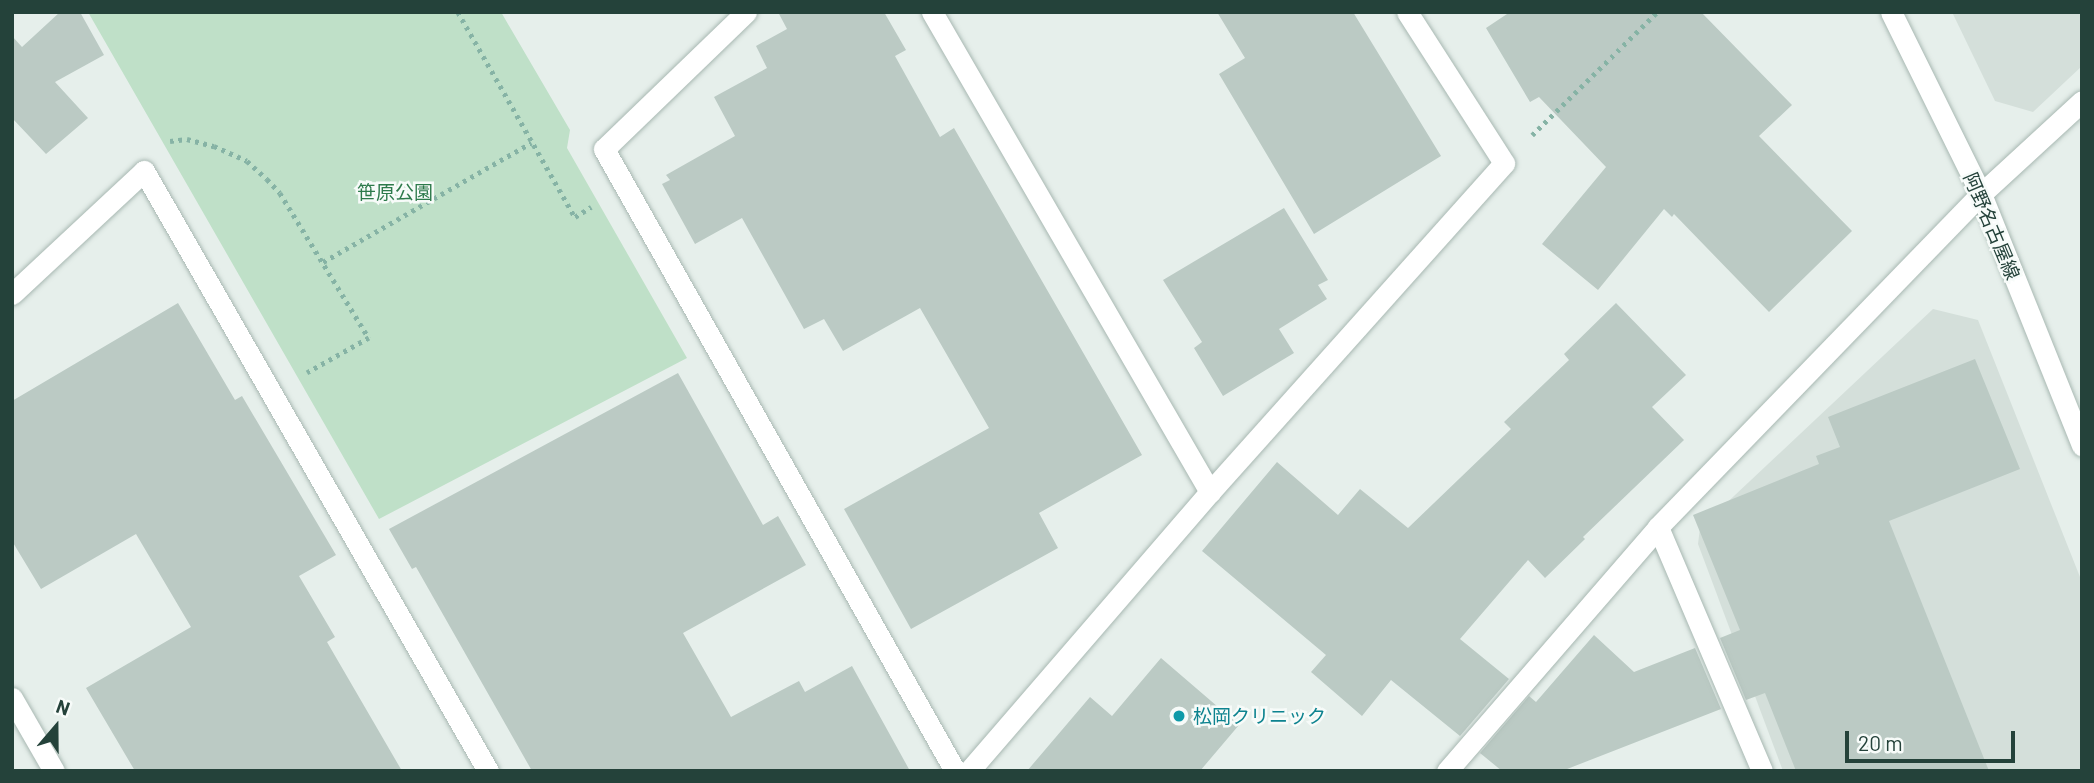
<!DOCTYPE html>
<html>
<head>
<meta charset="utf-8">
<style>
	body { margin:0 }
	#map { position:relative; width:2094px; height:783px; overflow:hidden; background:#e6efeb; font-family:Barlow,"Noto Sans JP",sans-serif }
	div>[style] { position:absolute }
	.built>* { inset:0; background:#d4dfda }
	.green>* { inset:0; background:#bfe0c8 }
	.building>* { inset:0; background:#bbcac4 }
	.path>* { height:4.5px; margin-top:-2.25px; transform-origin:0; background:repeating-linear-gradient(90deg,#86b3a5 0 3.5px,transparent 0 8.5px) }
	.roads { filter:drop-shadow(0 0 2px #a8b8b2) drop-shadow(0 0 2px #a8b8b2) }
	.street>* { height:21px; margin:-10.5px; padding:0 10.5px; transform-origin:10.5px; border-radius:10.5px; background:#fff }
	.secondary>* { height:21px; margin:-10.5px; padding:0 10.5px; transform-origin:10.5px; border-radius:10.5px; background:#fff }
	.dots>* { width:19px; height:19px; translate:-50% -50%; box-sizing:border-box; border:4px solid #f7fbf9; border-radius:50% }
	span { translate:-50% -50%; white-space:nowrap; text-align:center; line-height:1.15; -webkit-text-stroke:5px #f7fbf9; paint-order:stroke }
	.park-label { font-size:19px; color:#2d7a4b }
	.street-label { font-size:19px; color:#24423a }
	.culture-label { font-size:19px; color:#0d838f }
	.left { translate:0 -50%; text-align:left }
	.frame { position:absolute; inset:0; border:14px solid #24423a; pointer-events:none }
	.north { position:absolute; left:21px; top:692px; width:70px; height:70px; -webkit-text-stroke:5px #f7fbf9; paint-order:stroke; rotate:20deg; font-size:19px; font-weight:700; line-height:28px; text-align:center; color:#24423a }
	.north::after { content:''; display:block; margin:auto; width:24px; height:32px; background:#24423a; clip-path:polygon(50% 0,100% 100%,50% 72%,0 100%) }
	.scale { position:absolute; left:1845px; top:731px; width:170px; height:32px; box-sizing:border-box; border:4px solid #24423a; border-top:0; padding-left:9px; font-size:21px; line-height:24px; white-space:nowrap; color:#24423a; -webkit-text-stroke:5px #f7fbf9; paint-order:stroke }
</style>
</head>
<body>
<div id="map">
	<div class="built">
		<i style="clip-path:polygon(1952px 12px,2082px 12px,2082px 66px,2033px 112px,1995px 101px)"></i>
		<i style="clip-path:polygon(1933px 309px,1978px 320px,2082px 582px,2082px 771px,1783px 771px,1698px 544px,1700px 528px)"></i>
	</div>
	<div class="green">
		<i style="clip-path:polygon(88px 12px,501px 12px,570px 130px,567px 148px,687px 358px,379px 519px)"></i>
	</div>
	<div class="building">
		<i style="clip-path:polygon(60px 12px,80px 12px,104px 55px,55px 82px,88px 118px,46px 154px,12px 118px,12px 36px,22px 47px)"></i>
		<i style="clip-path:polygon(778px 12px,884px 12px,906px 50px,895px 56px,940px 137px,954px 128px,1142px 455px,1039px 513px,1058px 548px,911px 629px,844px 509px,989px 428px,920px 308px,843px 351px,824px 319px,804px 329px,742px 218px,695px 244px,662px 184px,670px 180px,666px 175px,735px 136px,714px 97px,767px 68px,756px 46px,787px 29px)"></i>
		<i style="clip-path:polygon(1217px 12px,1353px 12px,1441px 156px,1314px 234px,1219px 74px,1245px 58px)"></i>
		<i style="clip-path:polygon(1510px 12px,1701px 12px,1792px 105px,1759px 136px,1852px 231px,1769px 312px,1674px 214px,1672px 217px,1664px 209px,1598px 290px,1542px 244px,1606px 167px,1539px 97px,1530px 102px,1486px 28px)"></i>
		<i style="clip-path:polygon(1284px 208px,1328px 280px,1318px 285px,1327px 299px,1279px 329px,1294px 353px,1223px 396px,1194px 348px,1202px 342px,1163px 280px)"></i>
		<i style="clip-path:polygon(178px 303px,235px 400px,242px 396px,336px 555px,299px 576px,335px 637px,327px 642px,402px 771px,135px 771px,86px 688px,191px 627px,136px 534px,41px 589px,12px 541px,12px 401px)"></i>
		<i style="clip-path:polygon(1616px 303px,1686px 375px,1652px 407px,1684px 440px,1583px 537px,1585px 539px,1545px 578px,1528px 560px,1460px 639px,1509px 679px,1460px 736px,1391px 680px,1362px 716px,1311px 672px,1326px 655px,1202px 551px,1277px 462px,1338px 515px,1360px 489px,1408px 528px,1511px 429px,1504px 422px,1569px 360px,1564px 354px)"></i>
		<i style="clip-path:polygon(1975px 359px,2020px 469px,1889px 521px,1989px 771px,1796px 771px,1765px 693px,1746px 700px,1720px 638px,1740px 630px,1693px 515px,1819px 464px,1816px 456px,1840px 447px,1828px 417px)"></i>
		<i style="clip-path:polygon(678px 373px,763px 525px,778px 516px,806px 565px,683px 633px,731px 717px,799px 681px,805px 692px,852px 666px,910px 771px,532px 771px,416px 567px,412px 569px,389px 529px)"></i>
		<i style="clip-path:polygon(1594px 635px,1634px 672px,1695px 648px,1721px 709px,1562px 771px,1502px 771px,1480px 753px,1529px 696px,1536px 702px)"></i>
		<i style="clip-path:polygon(1161px 658px,1239px 725px,1200px 771px,1027px 771px,1090px 697px,1112px 716px)"></i>
	</div>
	<div class="path">
		<i style="left:458px;top:12px;width:236px;rotate:60.3deg"></i>
		<i style="left:575px;top:217px;width:19px;rotate:-32deg"></i>
		<i style="left:1532px;top:135px;width:175px;rotate:-44.5deg"></i>
		<i style="left:170px;top:141px;width:17px;rotate:-7deg"></i>
		<i style="left:187px;top:139px;width:28px;rotate:15deg"></i>
		<i style="left:214px;top:146px;width:36px;rotate:24deg"></i>
		<i style="left:247px;top:161px;width:27px;rotate:42deg"></i>
		<i style="left:267px;top:179px;width:19px;rotate:47deg"></i>
		<i style="left:280px;top:193px;width:170px;rotate:58.5deg"></i>
		<i style="left:369px;top:338px;width:71px;rotate:150.6deg"></i>
		<i style="left:323px;top:262px;width:240px;rotate:-29.8deg"></i>
	</div>
	<div class="roads">
		<div class="street">
			<i style="left:746px;top:12px;width:197px;rotate:136deg"></i>
			<i style="left:604px;top:149px;width:714px;rotate:60.56deg"></i>
			<i style="left:932px;top:12px;width:555px;rotate:59.92deg"></i>
			<i style="left:12px;top:294px;width:180px;rotate:-43deg"></i>
			<i style="left:144px;top:171px;width:692px;rotate:60.17deg"></i>
			<i style="left:1658px;top:527px;width:265px;rotate:66.9deg"></i>
			<i style="left:12px;top:698px;width:84px;rotate:60.1deg"></i>
			<i style="left:969px;top:771px;width:369px;rotate:-49.2deg"></i>
			<i style="left:1210px;top:492px;width:441px;rotate:-48.2deg"></i>
			<i style="left:1504px;top:163px;width:179px;rotate:-122.7deg"></i>
			<i style="left:1447px;top:771px;width:323px;rotate:-49.1deg"></i>
			<i style="left:1658px;top:527px;width:464px;rotate:-45.9deg"></i>
			<i style="left:1981px;top:194px;width:137px;rotate:-42.6deg"></i>
		</div>
		<div class="secondary">
			<i style="left:1891px;top:12px;width:203px;rotate:63.7deg"></i>
			<i style="left:1981px;top:194px;width:271px;rotate:68.1deg"></i>
		</div>
	</div>
	<div class="dots">
		<i style="left:1179px;top:716px;background:#0f9aa8"></i>
	</div>
	<div class="park-label">
		<span style="left:395px;top:192px">笹原公園</span>
	</div>
	<div class="street-label">
		<span style="left:1992px;top:226px;rotate:67deg">阿野名古屋線</span>
	</div>
	<div class="culture-label">
		<span class="left" style="left:1193px;top:716px">松岡クリニック</span>
	</div>
	<div class="frame"></div>
	<div class="north">N</div>
	<div class="scale">20 m</div>
</div>
</body>
</html>
